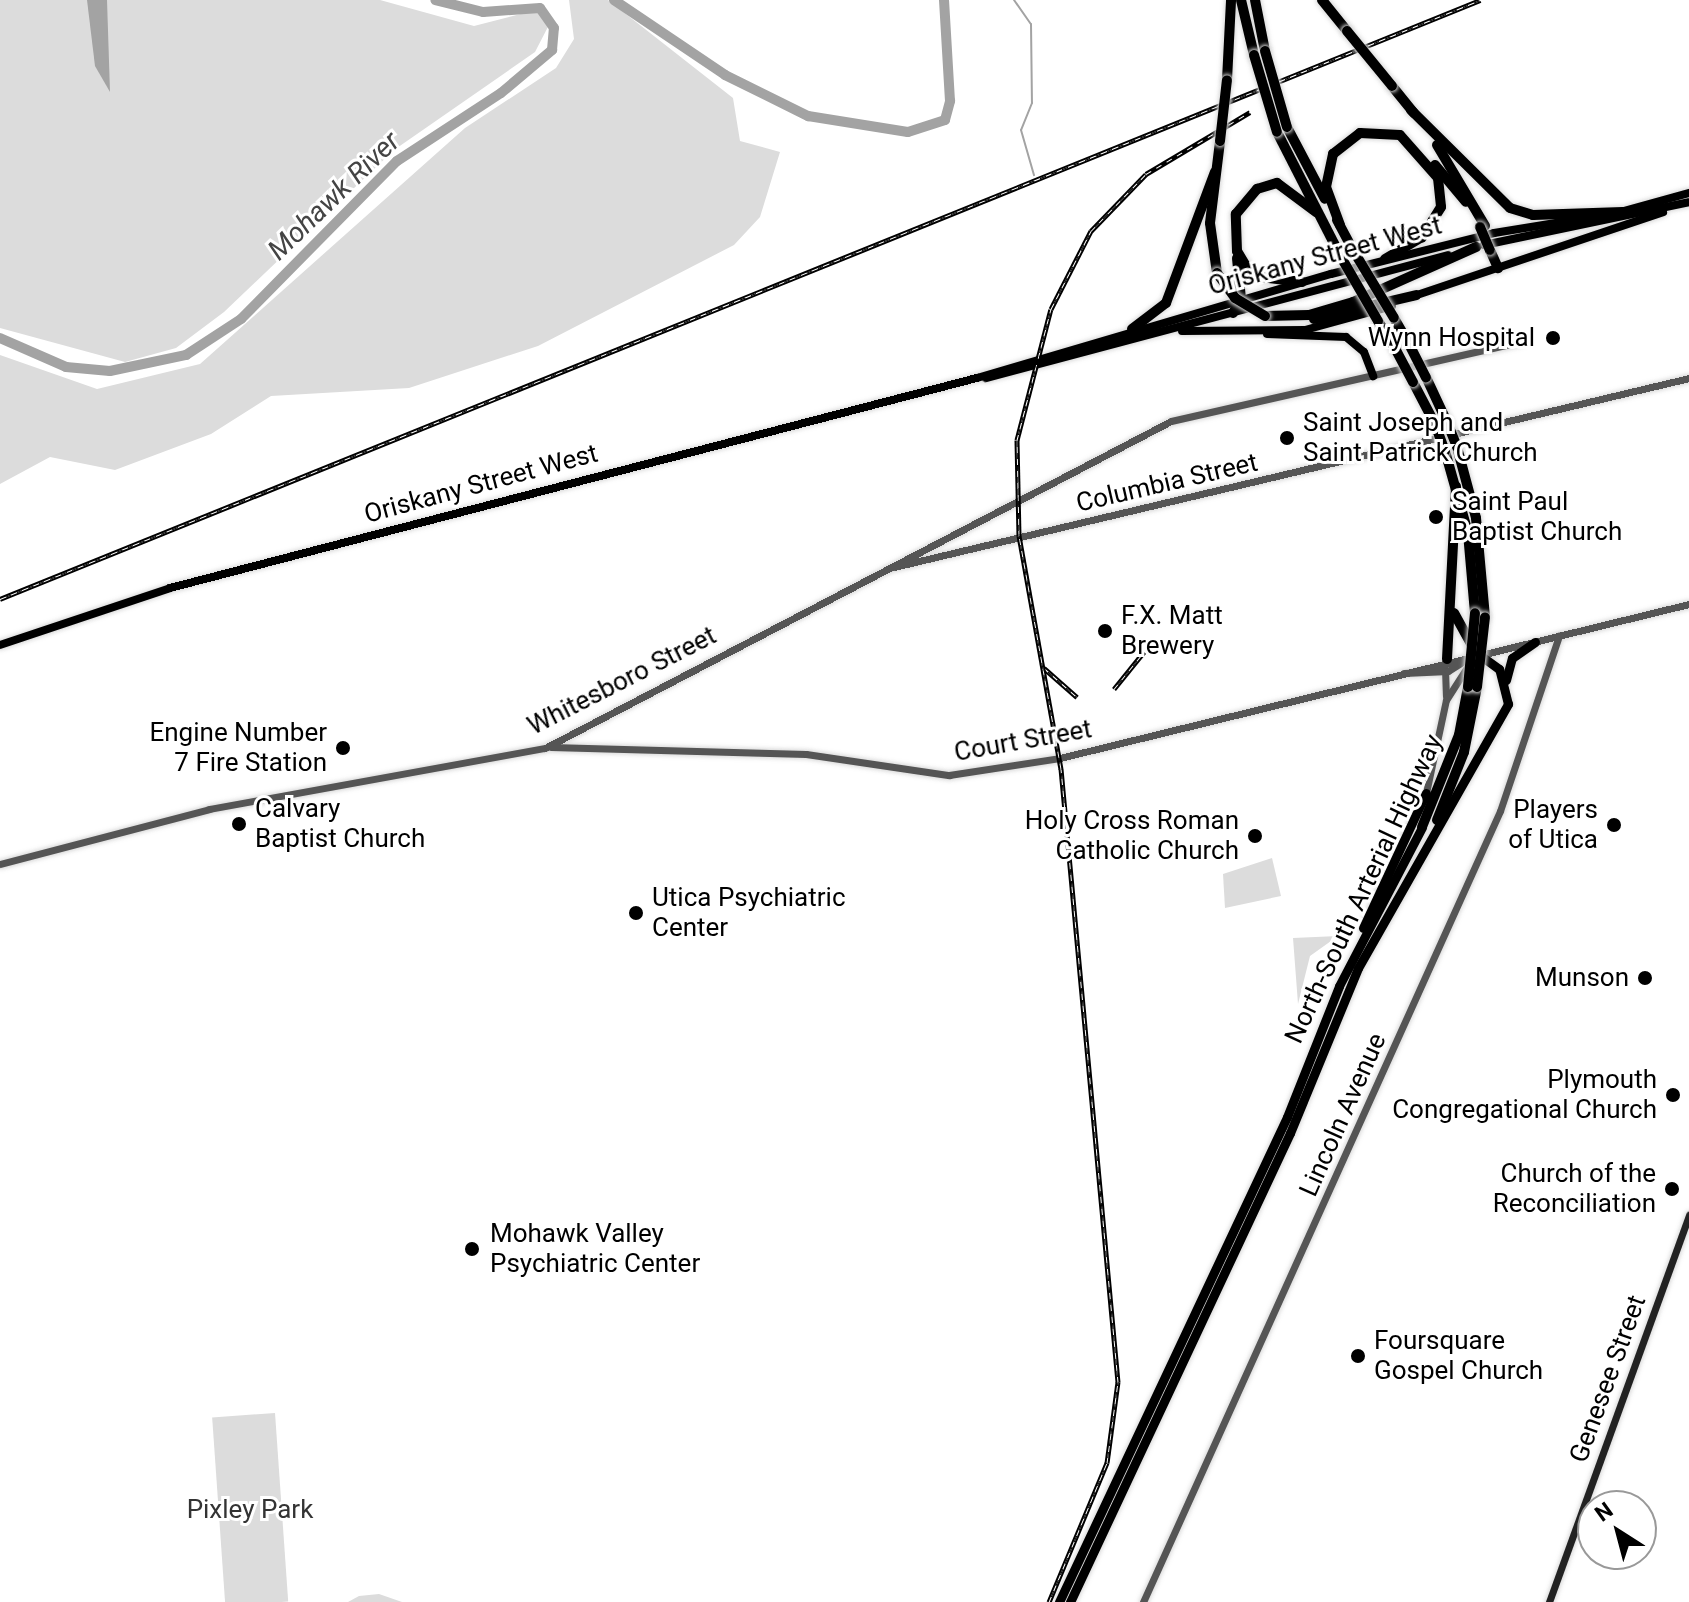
<!DOCTYPE html>
<html>
<head>
<meta charset="utf-8">
<style>
	body { margin:0 }
	#map { position:relative; width:1689px; height:1602px; overflow:hidden; background:#fff; font-family:Roboto,sans-serif }
	div>[style] { position:absolute }
	.green>* { inset:0; background:#dcdcdc; transform-origin:0 0 }
	.water>* { inset:0; background:#a3a3a3 }
	.stream>* { height:2px; margin:-1px; padding:0 1px; transform-origin:1px; border-radius:1px; background:#a3a3a3 }
	.river>* { height:10px; margin:-5px; padding:0 5px; transform-origin:5px; border-radius:5px; background:#a3a3a3 }
	.roads { filter:drop-shadow(0 0 2px #dbdbdb) drop-shadow(0 0 2px #dbdbdb) }
	.tertiary>* { height:7px; margin:-3.5px; padding:0 3.5px; transform-origin:3.5px; border-radius:3.5px; background:#555 }
	.secondary>* { height:7px; margin:-3.5px; padding:0 3.5px; transform-origin:3.5px; border-radius:3.5px; background:#222 }
	.primary>* { height:8px; margin:-4px; padding:0 4px; transform-origin:4px; border-radius:4px; background:#000 }
	.trunk>* { height:9px; margin:-4.5px; padding:0 4.5px; transform-origin:4.5px; border-radius:4.5px; background:#000 }
	.motorway>* { height:10px; margin:-5px; padding:0 5px; transform-origin:5px; border-radius:5px; background:#000 }
	.rail>* { height:5px; margin-top:-2.5px; transform-origin:0; background:repeating-linear-gradient(90deg,#fff 0 6px,#000 0 12px); box-sizing:border-box; border-block:2px solid #000 }
	.bridges { filter:drop-shadow(0 0 2px #dbdbdb) drop-shadow(0 0 2px #dbdbdb) }
	.motorway-bridge>* { height:10px; margin:-5px; padding:0 5px; transform-origin:5px; border-radius:5px; background:#000 }
	.dots>* { width:22px; height:22px; translate:-50% -50%; box-sizing:border-box; border:4px solid #fff; border-radius:50% }
	span { translate:-50% -50%; white-space:nowrap; text-align:center; line-height:1.15; -webkit-text-stroke:6px #fff; paint-order:stroke }
	.street-label { font-size:26px; color:#000 }
	.poi-label { font-size:26px; color:#000 }
	.right { translate:-100% -50%; text-align:right }
	.left { translate:0 -50%; text-align:left }
	.park-label { font-size:26px; color:#333 }
	.water-label { font-size:28px; color:#444; font-style:italic }
	.north { position:absolute; left:1577px; top:1490px; width:80px; height:80px; box-sizing:border-box; background:#fff; border:2px solid #999; border-radius:50%; rotate:324deg; font-size:22px; font-weight:700; line-height:32px; text-align:center; color:#000 }
	.north::after { content:''; display:block; margin:auto; width:28px; height:36px; background:#000; clip-path:polygon(50% 0,100% 100%,50% 72%,0 100%) }
</style>
</head>
<body>
<div id="map">
	<div class="green">
		<i style="clip-path:polygon(0 0,380px 0,474px 26px,536px 10px,550px 23px,535px 52px,394px 150px,224px 312px,176px 348px,125px 362px,0 328px)"></i>
		<i style="clip-path:polygon(569px 0,608px 0,733px 98px,740px 141px,780px 152px,760px 217px,734px 245px,538px 346px,409px 388px,271px 396px,211px 434px,115px 470px,50px 457px,0 484px,0 355px,97px 389px,200px 364px,465px 128px,556px 68px,574px 39px)"></i>
		<i style="clip-path:polygon(1272px 858px,1281px 896px,1225px 908px,1223px 874px)"></i>
		<i style="clip-path:polygon(1338px 936px,1310px 956px,1298px 1004px,1293px 938px)"></i>
		<i style="left:275px;top:1413px;width:189px;height:63px;rotate:86deg"></i>
		<i style="clip-path:polygon(379px 1594px,402px 1602px,348px 1602px,359px 1596px)"></i>
	</div>
	<div class="water">
		<i style="clip-path:polygon(87px 0,107px 0,110px 92px,95px 66px)"></i>
	</div>
	<div class="stream">
		<i style="left:1014px;top:0;width:29px;rotate:55deg"></i>
		<i style="left:1031px;top:24px;width:79px;rotate:89.3deg"></i>
		<i style="left:1032px;top:103px;width:29px;rotate:112deg"></i>
		<i style="left:1021px;top:130px;width:47px;rotate:73.9deg"></i>
	</div>
	<div class="river">
		<i style="left:614px;top:0;width:134px;rotate:34deg"></i>
		<i style="left:725px;top:75px;width:93px;rotate:26.3deg"></i>
		<i style="left:808px;top:116px;width:101px;rotate:9.1deg"></i>
		<i style="left:908px;top:132px;width:39px;rotate:-18deg"></i>
		<i style="left:945px;top:120px;width:20px;rotate:-75deg"></i>
		<i style="left:950px;top:101px;width:101px;rotate:-93.4deg"></i>
		<i style="left:0;top:338px;width:72px;rotate:23.7deg"></i>
		<i style="left:66px;top:367px;width:44px;rotate:5.2deg"></i>
		<i style="left:110px;top:371px;width:78px;rotate:-11.9deg"></i>
		<i style="left:186px;top:355px;width:66px;rotate:-33.2deg"></i>
		<i style="left:241px;top:319px;width:222px;rotate:-45.4deg"></i>
		<i style="left:397px;top:161px;width:124px;rotate:-33.2deg"></i>
		<i style="left:501px;top:93px;width:67px;rotate:-40.1deg"></i>
		<i style="left:552px;top:50px;width:22px;rotate:-85deg"></i>
		<i style="left:554px;top:28px;width:24px;rotate:-125deg"></i>
		<i style="left:540px;top:8px;width:57px;rotate:176deg"></i>
		<i style="left:483px;top:12px;width:49px;rotate:-166deg"></i>
	</div>
	<div class="roads">
		<div class="tertiary">
			<i style="left:894px;top:567px;width:817px;rotate:-13.37deg"></i>
			<i style="left:1445px;top:669px;width:27px;rotate:88deg"></i>
			<i style="left:1404px;top:673px;width:44px;rotate:-2.6deg"></i>
			<i style="left:1448px;top:671px;width:22px;rotate:-32deg"></i>
			<i style="left:551px;top:747px;width:255px;rotate:1.6deg"></i>
			<i style="left:806px;top:754px;width:145px;rotate:8.4deg"></i>
			<i style="left:949px;top:775px;width:112px;rotate:-8.7deg"></i>
			<i style="left:1060px;top:758px;width:648px;rotate:-13.76deg"></i>
			<i style="left:1426px;top:793px;width:95px;rotate:-77.9deg"></i>
			<i style="left:1446px;top:700px;width:43px;rotate:-57.4deg"></i>
			<i style="left:0;top:864px;width:216px;rotate:-14.7deg"></i>
			<i style="left:209px;top:809px;width:341px;rotate:-10.3deg"></i>
			<i style="left:545px;top:748px;width:706px;rotate:-27.58deg"></i>
			<i style="left:1171px;top:421px;width:360px;rotate:-12.8deg"></i>
			<i style="left:1143px;top:1602px;width:868px;rotate:-65.71deg"></i>
			<i style="left:1500px;top:811px;width:185px;rotate:-71.4deg"></i>
		</div>
		<div class="secondary">
			<i style="left:1549px;top:1602px;width:412px;rotate:-70.1deg"></i>
		</div>
		<div class="primary">
			<i style="left:1620px;top:212px;width:72px;rotate:-15.4deg"></i>
			<i style="left:1484px;top:245px;width:209px;rotate:-11.8deg"></i>
			<i style="left:1411px;top:297px;width:266px;rotate:-18.6deg"></i>
			<i style="left:1182px;top:331px;width:123px;rotate:-0.5deg"></i>
			<i style="left:1305px;top:330px;width:90px;rotate:-15.4deg"></i>
			<i style="left:1267px;top:334px;width:79px;rotate:2.2deg"></i>
			<i style="left:1346px;top:337px;width:23px;rotate:40deg"></i>
			<i style="left:1364px;top:352px;width:26px;rotate:69deg"></i>
			<i style="left:986px;top:378px;width:478px;rotate:-14.9deg"></i>
			<i style="left:0;top:645px;width:179px;rotate:-18.5deg"></i>
			<i style="left:170px;top:588px;width:834px;rotate:-14.59deg"></i>
			<i style="left:977px;top:378px;width:369px;rotate:-16.4deg"></i>
			<i style="left:1331px;top:274px;width:168px;rotate:-14.1deg"></i>
			<i style="left:1494px;top:233px;width:106px;rotate:-9.2deg"></i>
		</div>
		<div class="trunk">
			<i style="left:1506px;top:680px;width:23px;rotate:-75deg"></i>
			<i style="left:1512px;top:658px;width:28px;rotate:-35deg"></i>
			<i style="left:1363px;top:928px;width:149px;rotate:-65deg"></i>
			<i style="left:1059px;top:1602px;width:536px;rotate:-64.82deg"></i>
			<i style="left:1287px;top:1117px;width:141px;rotate:-68.3deg"></i>
			<i style="left:1339px;top:986px;width:179px;rotate:-62.4deg"></i>
			<i style="left:1070px;top:1602px;width:518px;rotate:-64.87deg"></i>
			<i style="left:1290px;top:1133px;width:178px;rotate:-67.6deg"></i>
			<i style="left:1358px;top:968px;width:304px;rotate:-60.4deg"></i>
			<i style="left:1508px;top:704px;width:36px;rotate:-104deg"></i>
			<i style="left:1499px;top:669px;width:24px;rotate:-144deg"></i>
		</div>
		<div class="motorway">
			<i style="left:1241px;top:0;width:57px;rotate:76.7deg"></i>
			<i style="left:1255px;top:0;width:52px;rotate:78.9deg"></i>
			<i style="left:1322px;top:0;width:40px;rotate:51deg"></i>
			<i style="left:1227px;top:80px;width:80px;rotate:-87.1deg"></i>
			<i style="left:1392px;top:86px;width:35px;rotate:51deg"></i>
			<i style="left:1411px;top:110px;width:139px;rotate:44.7deg"></i>
			<i style="left:1510px;top:208px;width:24px;rotate:17deg"></i>
			<i style="left:1533px;top:215px;width:90px;rotate:-1.9deg"></i>
			<i style="left:1287px;top:127px;width:81px;rotate:62.2deg"></i>
			<i style="left:1277px;top:132px;width:140px;rotate:62.9deg"></i>
			<i style="left:1437px;top:145px;width:94px;rotate:59.3deg"></i>
			<i style="left:1435px;top:165px;width:48px;rotate:50deg"></i>
			<i style="left:1337px;top:220px;width:34px;rotate:62deg"></i>
			<i style="left:1340px;top:225px;width:40px;rotate:-110.2deg"></i>
			<i style="left:1326px;top:187px;width:34px;rotate:-78deg"></i>
			<i style="left:1333px;top:154px;width:34px;rotate:-38deg"></i>
			<i style="left:1360px;top:133px;width:40px;rotate:2.9deg"></i>
			<i style="left:1400px;top:135px;width:57px;rotate:48.5deg"></i>
			<i style="left:1438px;top:178px;width:29px;rotate:84deg"></i>
			<i style="left:1441px;top:207px;width:36px;rotate:122deg"></i>
			<i style="left:1422px;top:237px;width:43px;rotate:149.3deg"></i>
			<i style="left:1490px;top:250px;width:20px;rotate:66deg"></i>
			<i style="left:1217px;top:273px;width:50px;rotate:-98deg"></i>
			<i style="left:1210px;top:223px;width:83px;rotate:-83deg"></i>
			<i style="left:1302px;top:282px;width:50px;rotate:-173.2deg"></i>
			<i style="left:1252px;top:276px;width:29px;rotate:-121deg"></i>
			<i style="left:1237px;top:251px;width:37px;rotate:-92deg"></i>
			<i style="left:1236px;top:214px;width:33px;rotate:-50deg"></i>
			<i style="left:1257px;top:189px;width:21px;rotate:-17deg"></i>
			<i style="left:1277px;top:183px;width:49px;rotate:36.6deg"></i>
			<i style="left:1233px;top:313px;width:16px;rotate:-60deg"></i>
			<i style="left:1241px;top:299px;width:41px;rotate:-95.6deg"></i>
			<i style="left:1265px;top:316px;width:44px;rotate:-1.3deg"></i>
			<i style="left:1309px;top:315px;width:46px;rotate:-16.5deg"></i>
			<i style="left:1353px;top:302px;width:135px;rotate:-24.1deg"></i>
			<i style="left:1394px;top:318px;width:34px;rotate:60deg"></i>
			<i style="left:1314px;top:319px;width:105px;rotate:-13.2deg"></i>
			<i style="left:1378px;top:321px;width:36px;rotate:58deg"></i>
			<i style="left:1132px;top:329px;width:43px;rotate:-37.4deg"></i>
			<i style="left:1166px;top:303px;width:140px;rotate:-69.5deg"></i>
			<i style="left:1426px;top:377px;width:50px;rotate:65deg"></i>
			<i style="left:1413px;top:382px;width:47px;rotate:62.4deg"></i>
			<i style="left:1457px;top:447px;width:73px;rotate:75deg"></i>
			<i style="left:1476px;top:518px;width:99px;rotate:84.8deg"></i>
			<i style="left:1445px;top:451px;width:85px;rotate:74.3deg"></i>
			<i style="left:1468px;top:533px;width:80px;rotate:85deg"></i>
			<i style="left:1454px;top:613px;width:43px;rotate:61.1deg"></i>
			<i style="left:1447px;top:659px;width:173px;rotate:-87deg"></i>
			<i style="left:1437px;top:820px;width:73px;rotate:-68.3deg"></i>
			<i style="left:1464px;top:752px;width:66px;rotate:-78.7deg"></i>
			<i style="left:1422px;top:827px;width:99px;rotate:-68.1deg"></i>
			<i style="left:1459px;top:735px;width:49px;rotate:-79.4deg"></i>
		</div>
	</div>
	<div class="rail">
		<i style="left:0;top:599px;width:1597px;rotate:-22.03deg"></i>
		<i style="left:1044px;top:668px;width:44px;rotate:41.3deg"></i>
		<i style="left:1114px;top:689px;width:48px;rotate:-51deg"></i>
		<i style="left:1049px;top:1602px;width:151px;rotate:-67.4deg"></i>
		<i style="left:1107px;top:1463px;width:82px;rotate:-82.3deg"></i>
		<i style="left:1118px;top:1382px;width:616px;rotate:-95.31deg"></i>
		<i style="left:1061px;top:769px;width:237px;rotate:-100.2deg"></i>
		<i style="left:1019px;top:536px;width:96px;rotate:-91.2deg"></i>
		<i style="left:1017px;top:440px;width:135px;rotate:-75.5deg"></i>
		<i style="left:1051px;top:309px;width:88px;rotate:-62.9deg"></i>
		<i style="left:1091px;top:231px;width:79px;rotate:-46deg"></i>
		<i style="left:1146px;top:174px;width:121px;rotate:-30.8deg"></i>
	</div>
	<div class="bridges">
		<div class="motorway-bridge">
			<i style="left:1347px;top:31px;width:71px;rotate:50.7deg"></i>
			<i style="left:1265px;top:51px;width:79px;rotate:73.9deg"></i>
			<i style="left:1254px;top:55px;width:80px;rotate:73.4deg"></i>
			<i style="left:1220px;top:141px;width:61px;rotate:-83.5deg"></i>
			<i style="left:1480px;top:227px;width:25px;rotate:67deg"></i>
			<i style="left:1353px;top:250px;width:79px;rotate:58.9deg"></i>
			<i style="left:1341px;top:257px;width:74px;rotate:60deg"></i>
			<i style="left:1217px;top:273px;width:31px;rotate:54deg"></i>
			<i style="left:1235px;top:298px;width:35px;rotate:31deg"></i>
			<i style="left:1411px;top:348px;width:33px;rotate:63deg"></i>
			<i style="left:1397px;top:352px;width:34px;rotate:62deg"></i>
			<i style="left:1447px;top:422px;width:27px;rotate:68deg"></i>
			<i style="left:1435px;top:424px;width:29px;rotate:70deg"></i>
			<i style="left:1468px;top:687px;width:74px;rotate:-84.6deg"></i>
			<i style="left:1477px;top:687px;width:70px;rotate:-83.5deg"></i>
		</div>
	</div>
	<div class="dots">
		<i style="left:1553px;top:338px;background:#000"></i>
		<i style="left:1287px;top:438px;background:#000"></i>
		<i style="left:1436px;top:517px;background:#000"></i>
		<i style="left:1105px;top:631px;background:#000"></i>
		<i style="left:343px;top:748px;background:#000"></i>
		<i style="left:239px;top:824px;background:#000"></i>
		<i style="left:1614px;top:825px;background:#000"></i>
		<i style="left:1255px;top:836px;background:#000"></i>
		<i style="left:636px;top:913px;background:#000"></i>
		<i style="left:1645px;top:978px;background:#000"></i>
		<i style="left:1673px;top:1095px;background:#000"></i>
		<i style="left:1672px;top:1189px;background:#000"></i>
		<i style="left:472px;top:1249px;background:#000"></i>
		<i style="left:1358px;top:1356px;background:#000"></i>
	</div>
	<div class="street-label">
		<span style="left:1325px;top:256px;rotate:-15deg">Oriskany Street West</span>
		<span style="left:1167px;top:483px;rotate:-13deg">Columbia Street</span>
		<span style="left:481px;top:484px;rotate:-15deg">Oriskany Street West</span>
		<span style="left:622px;top:681px;rotate:-27deg">Whitesboro Street</span>
		<span style="left:1023px;top:741px;rotate:-10deg">Court Street</span>
		<span style="left:1364px;top:889px;rotate:-65deg">North-South Arterial Highway</span>
		<span style="left:1343px;top:1115px;rotate:-66deg">Lincoln Avenue</span>
		<span style="left:1608px;top:1379px;rotate:-70deg">Genesee Street</span>
	</div>
	<div class="poi-label">
		<span class="right" style="left:1535px;top:338px">Wynn Hospital</span>
		<span class="left" style="left:1303px;top:438px">Saint Joseph and<br>Saint Patrick Church</span>
		<span class="left" style="left:1452px;top:517px">Saint Paul<br>Baptist Church</span>
		<span class="left" style="left:1121px;top:631px">F.X. Matt<br>Brewery</span>
		<span class="right" style="left:327px;top:748px">Engine Number<br>7 Fire Station</span>
		<span class="left" style="left:255px;top:824px">Calvary<br>Baptist Church</span>
		<span class="right" style="left:1598px;top:825px">Players<br>of Utica</span>
		<span class="right" style="left:1239px;top:836px">Holy Cross Roman<br>Catholic Church</span>
		<span class="left" style="left:652px;top:913px">Utica Psychiatric<br>Center</span>
		<span class="right" style="left:1629px;top:978px">Munson</span>
		<span class="right" style="left:1657px;top:1095px">Plymouth<br>Congregational Church</span>
		<span class="right" style="left:1656px;top:1189px">Church of the<br>Reconciliation</span>
		<span class="left" style="left:490px;top:1249px">Mohawk Valley<br>Psychiatric Center</span>
		<span class="left" style="left:1374px;top:1356px">Foursquare<br>Gospel Church</span>
	</div>
	<div class="park-label">
		<span style="left:250px;top:1510px">Pixley Park</span>
	</div>
	<div class="water-label">
		<span style="left:334px;top:196px;rotate:-44deg">Mohawk River</span>
	</div>
	<div class="north">N</div>
</div>
</body>
</html>
